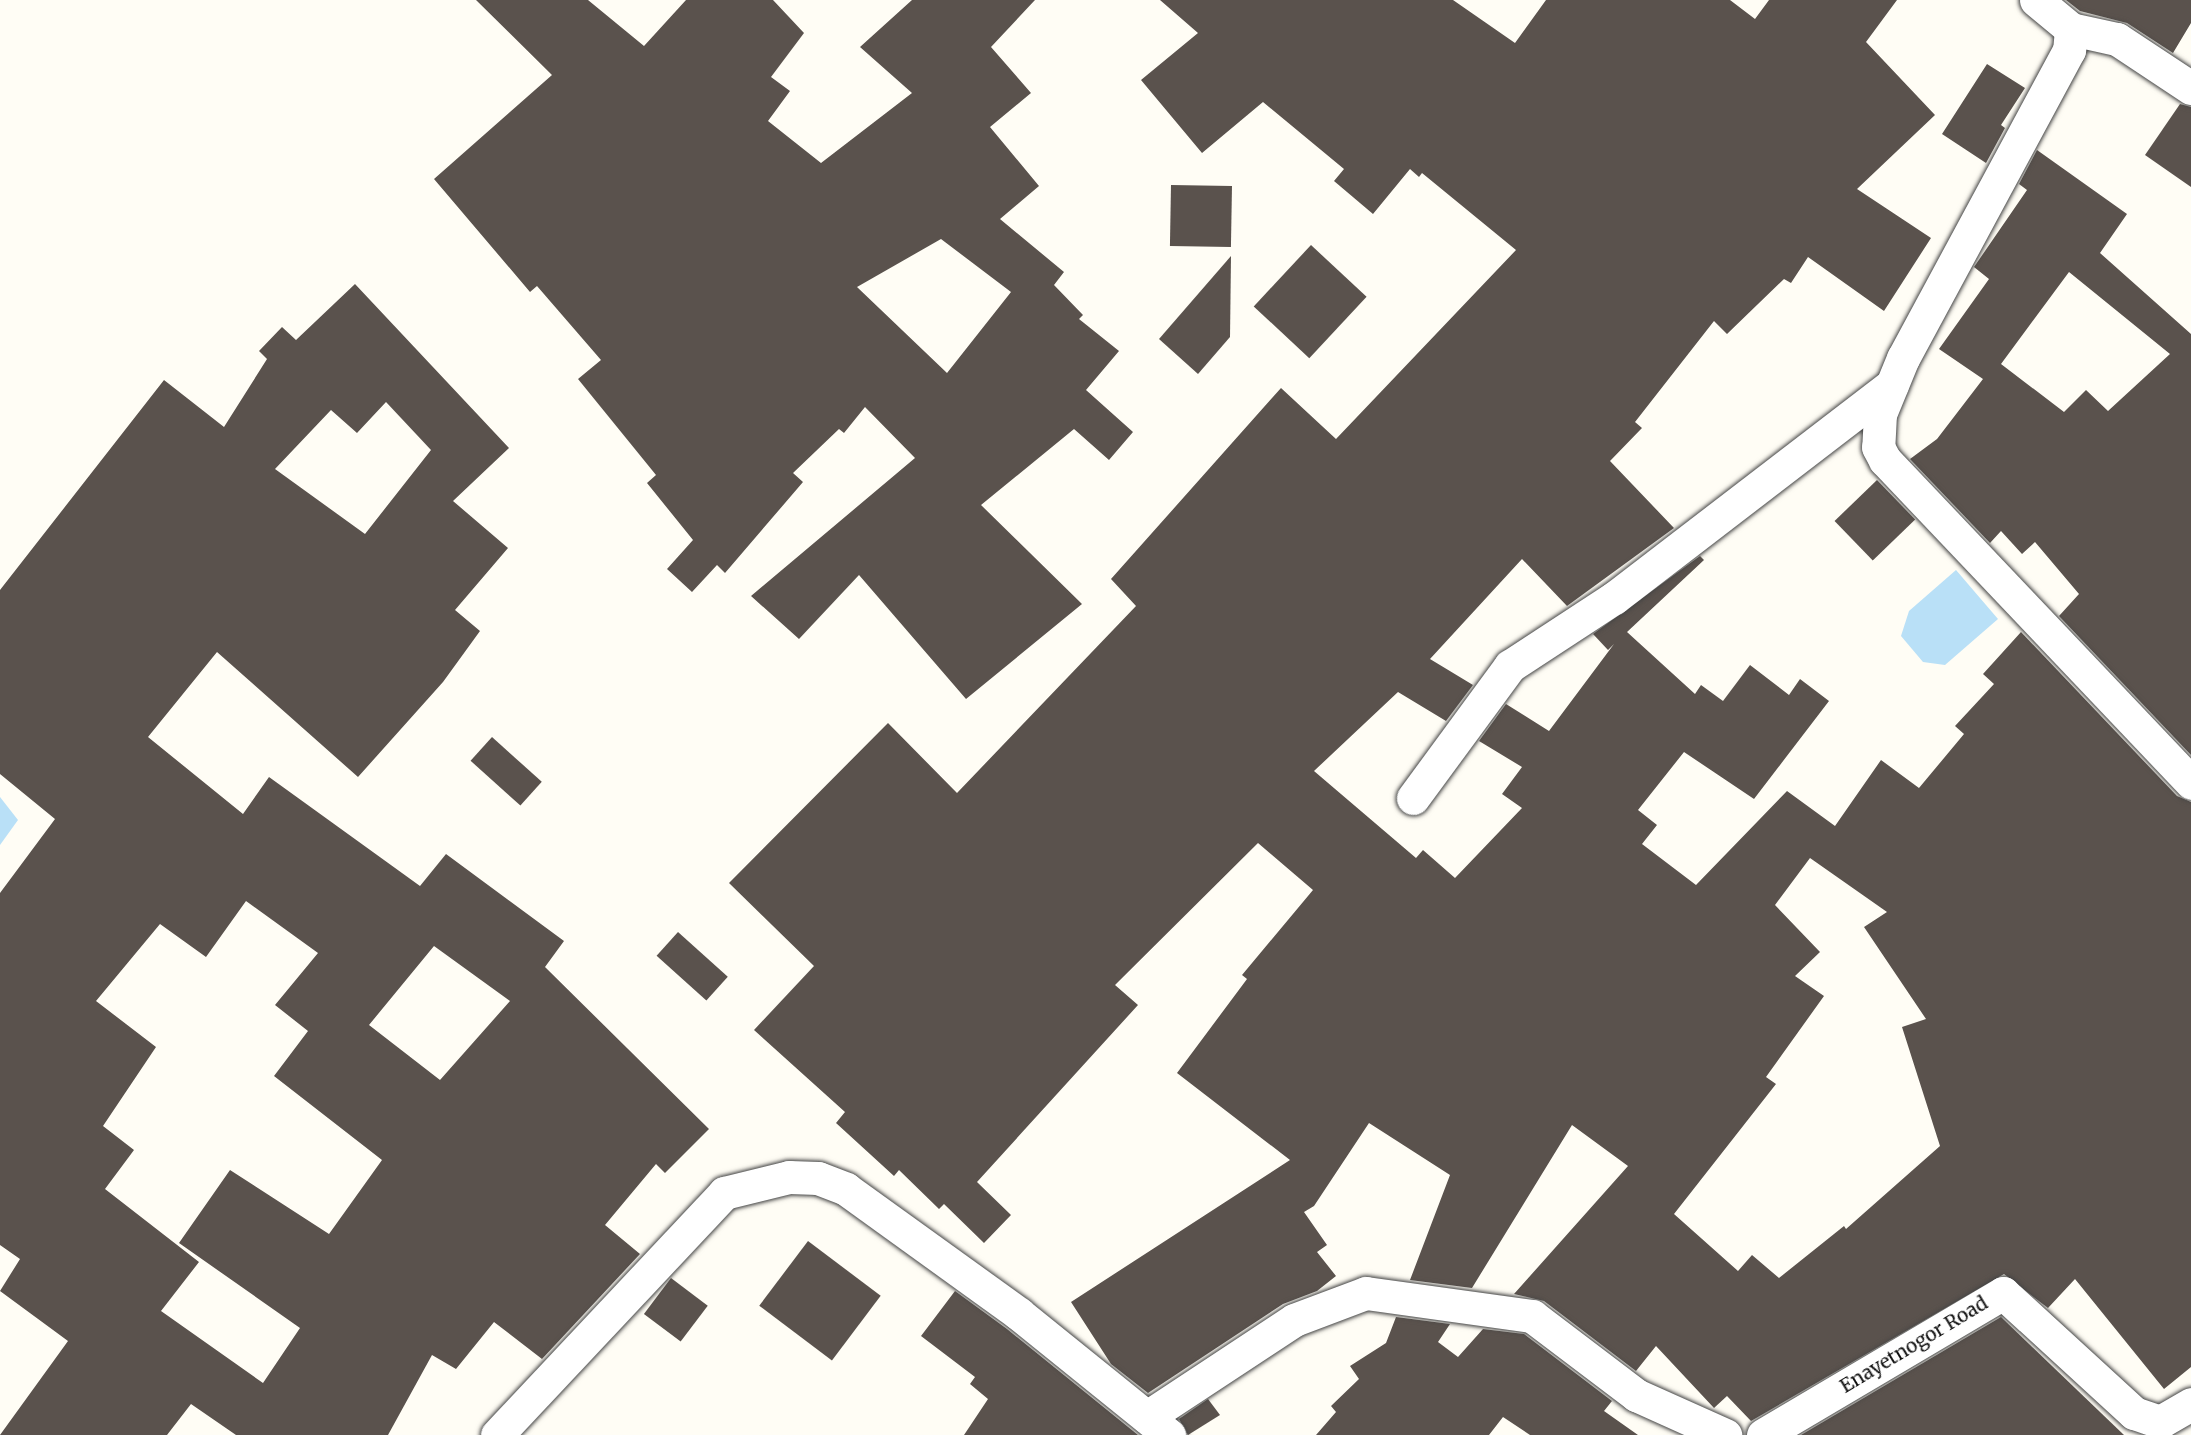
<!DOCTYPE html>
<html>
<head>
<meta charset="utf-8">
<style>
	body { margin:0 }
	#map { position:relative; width:2191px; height:1435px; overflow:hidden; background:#fffdf5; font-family:Merriweather,serif }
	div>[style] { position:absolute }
	.water>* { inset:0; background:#b9e0f7 }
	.building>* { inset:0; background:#5a524d; transform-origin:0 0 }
	.roads { filter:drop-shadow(0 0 2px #444) drop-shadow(0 0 2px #444) }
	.minor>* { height:33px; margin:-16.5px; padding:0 16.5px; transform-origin:16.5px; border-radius:16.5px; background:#fff }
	span { translate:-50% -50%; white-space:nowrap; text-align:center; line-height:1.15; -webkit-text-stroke:7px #fff; paint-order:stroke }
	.street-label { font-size:19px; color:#111 }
</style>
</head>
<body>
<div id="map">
	<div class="water">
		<i style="clip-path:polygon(1956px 570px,1998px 619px,1945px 665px,1923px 662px,1901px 636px,1909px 611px)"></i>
		<i style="clip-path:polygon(0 797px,18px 820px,0 845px)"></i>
	</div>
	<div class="building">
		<i style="clip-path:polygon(evenodd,476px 0,588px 0,644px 46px,686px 0,773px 0,804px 33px,771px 77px,790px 91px,768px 121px,821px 163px,912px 93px,860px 47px,912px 0,1035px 0,991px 47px,1031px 93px,990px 127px,1039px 186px,1000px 219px,1064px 272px,1054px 285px,1083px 315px,1079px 319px,1119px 351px,1086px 390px,1133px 432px,1109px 460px,1074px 429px,981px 505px,1082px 604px,966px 699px,859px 575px,799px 639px,751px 596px,915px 458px,865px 407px,844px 433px,839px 429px,793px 473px,803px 482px,725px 573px,717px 565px,692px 592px,667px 569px,693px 540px,647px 483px,656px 475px,578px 379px,601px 360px,537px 286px,530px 292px,434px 179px,552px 75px,476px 0,941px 239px,1011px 292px,947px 373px,857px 287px,941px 239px)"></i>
		<i style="clip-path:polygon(evenodd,1160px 0,1453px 0,1515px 43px,1546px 0,1730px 0,1755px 19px,1769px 0,1897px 0,1866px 42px,1935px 115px,1857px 189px,1931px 238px,1884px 311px,1808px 257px,1791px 283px,1784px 279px,1727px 334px,1714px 321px,1635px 422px,1642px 428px,1610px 461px,1674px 528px,1567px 606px,1522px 559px,1430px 659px,1473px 685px,1446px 721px,1398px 692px,1314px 771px,1416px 858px,1423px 850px,1455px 878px,1522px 808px,1502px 794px,1522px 767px,1479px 741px,1506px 704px,1549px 731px,1614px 644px,1608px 650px,1593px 634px,1700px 556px,1704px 560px,1627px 632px,1695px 694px,1701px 685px,1723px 701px,1750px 665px,1789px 695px,1800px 679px,1829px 701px,1754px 799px,1684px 752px,1638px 810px,1657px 825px,1642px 844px,1696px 885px,1787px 791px,1835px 826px,1881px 760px,1919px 788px,1964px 734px,1955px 726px,1994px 684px,1983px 674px,2021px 632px,2177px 796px,2191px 802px,2191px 1367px,2164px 1389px,2075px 1279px,2048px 1308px,2004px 1274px,1751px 1421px,1727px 1396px,1714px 1408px,1656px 1346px,1636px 1371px,1544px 1301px,1514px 1294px,1628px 1166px,1572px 1125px,1472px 1288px,1410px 1280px,1450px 1175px,1369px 1123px,1314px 1206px,1304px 1212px,1327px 1245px,1317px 1252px,1336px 1276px,1317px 1291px,1283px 1304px,1148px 1393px,1111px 1364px,1071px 1302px,1290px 1160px,1177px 1073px,1247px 979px,1242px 975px,1313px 890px,1258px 843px,1115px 985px,1138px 1005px,977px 1182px,1011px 1215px,984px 1243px,944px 1204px,939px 1209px,899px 1170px,894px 1176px,836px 1123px,845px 1112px,754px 1030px,814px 966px,729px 883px,888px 723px,957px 793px,1136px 606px,1111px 579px,1281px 388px,1336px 439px,1516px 250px,1422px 173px,1419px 177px,1410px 169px,1373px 214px,1334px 181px,1344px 169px,1263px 102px,1202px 153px,1141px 80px,1198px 33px,1160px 0,1810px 858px,1887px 912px,1864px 927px,1926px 1019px,1902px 1027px,1940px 1146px,1846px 1229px,1844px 1226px,1779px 1278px,1752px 1255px,1738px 1271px,1674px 1214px,1776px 1084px,1766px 1077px,1824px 996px,1795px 976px,1820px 952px,1775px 905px,1810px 858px)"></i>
		<i style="clip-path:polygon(2066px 0,2191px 0,2191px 23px,2173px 53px,2127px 23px,2080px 11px)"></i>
		<i style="clip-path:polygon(1987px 64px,2025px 88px,2001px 125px,2005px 128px,1986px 163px,1942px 134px)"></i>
		<i style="clip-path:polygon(2180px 104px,2191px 107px,2191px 187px,2145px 155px)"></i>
		<i style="clip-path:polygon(evenodd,2037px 150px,2127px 214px,2100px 253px,2191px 334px,2191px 755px,2059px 616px,2079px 594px,2035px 542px,2022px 554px,2001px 531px,1990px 543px,1910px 459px,1937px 439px,1983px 379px,1939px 349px,1989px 279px,1974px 267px,2027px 190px,2019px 184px,2037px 150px,2069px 272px,2170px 354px,2108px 411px,2086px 390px,2064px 412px,2001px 364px,2069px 272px)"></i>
		<i style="left:1171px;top:185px;width:61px;height:61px;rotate:1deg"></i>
		<i style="left:1311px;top:245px;width:76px;height:84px;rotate:43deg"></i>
		<i style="clip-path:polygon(1231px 256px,1230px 337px,1198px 374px,1159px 339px)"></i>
		<i style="clip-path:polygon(evenodd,355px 284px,509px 448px,453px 501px,508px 548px,455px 610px,480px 631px,443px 682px,358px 777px,217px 652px,148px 737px,243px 814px,269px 777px,420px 886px,446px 854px,564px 941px,545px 967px,709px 1129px,665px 1173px,656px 1164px,605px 1225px,640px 1254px,542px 1359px,494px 1322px,456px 1369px,432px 1355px,388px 1435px,236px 1435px,191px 1404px,167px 1435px,0 1435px,68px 1341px,0 1291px,20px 1259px,0 1245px,0 893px,55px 819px,0 774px,0 590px,164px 380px,224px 427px,267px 359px,259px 351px,282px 327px,296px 340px,355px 284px,386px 402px,431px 450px,365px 534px,275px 469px,331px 410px,357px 433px,386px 402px,355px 284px,246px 901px,318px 953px,275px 1005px,308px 1031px,274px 1076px,382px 1160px,329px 1234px,230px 1170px,179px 1243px,300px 1328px,263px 1383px,161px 1311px,199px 1262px,105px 1189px,134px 1150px,103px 1126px,156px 1047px,96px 1001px,160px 924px,206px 957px,246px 901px,355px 284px,434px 946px,510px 1001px,440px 1080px,369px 1025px,434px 946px)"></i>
		<i style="left:1877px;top:480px;width:55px;height:59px;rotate:46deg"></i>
		<i style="left:492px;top:737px;width:67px;height:32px;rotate:42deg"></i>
		<i style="left:678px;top:932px;width:67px;height:32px;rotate:42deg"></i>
		<i style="left:808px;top:1241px;width:91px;height:81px;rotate:37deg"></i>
		<i style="left:671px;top:1278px;width:46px;height:45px;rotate:37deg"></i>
		<i style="clip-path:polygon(955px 1291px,1007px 1329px,1138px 1435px,964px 1435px,988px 1399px,970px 1384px,975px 1377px,921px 1336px)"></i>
		<i style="clip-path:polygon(1396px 1317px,1450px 1324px,1438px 1342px,1458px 1357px,1483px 1329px,1524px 1334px,1612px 1401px,1604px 1411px,1638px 1435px,1530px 1435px,1503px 1417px,1489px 1435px,1316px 1435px,1336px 1412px,1331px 1406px,1359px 1379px,1350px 1366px,1386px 1343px)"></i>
		<i style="clip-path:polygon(2001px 1317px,2124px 1435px,1801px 1435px)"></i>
		<i style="clip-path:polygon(1208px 1399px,1220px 1415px,1188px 1435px,1179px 1419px)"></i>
	</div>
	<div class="roads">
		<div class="minor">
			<i style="left:2036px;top:0;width:45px;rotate:39.6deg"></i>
			<i style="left:2071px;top:29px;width:21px;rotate:95deg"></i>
			<i style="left:2069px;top:50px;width:350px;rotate:118.3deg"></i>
			<i style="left:1903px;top:358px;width:61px;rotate:112.3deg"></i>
			<i style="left:1880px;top:414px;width:33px;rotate:93deg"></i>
			<i style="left:1878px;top:447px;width:15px;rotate:62deg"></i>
			<i style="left:1885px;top:460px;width:445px;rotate:46.5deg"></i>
			<i style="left:2071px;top:29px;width:47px;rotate:12.3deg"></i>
			<i style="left:2117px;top:39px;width:89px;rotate:33.5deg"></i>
			<i style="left:1413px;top:798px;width:164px;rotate:-53.7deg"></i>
			<i style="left:1510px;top:666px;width:124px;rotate:-33.2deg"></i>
			<i style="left:1614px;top:598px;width:350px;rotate:-37.5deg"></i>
			<i style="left:1147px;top:1417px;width:176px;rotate:-33.4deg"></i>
			<i style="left:1294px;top:1320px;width:77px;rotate:-20.6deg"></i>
			<i style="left:1366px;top:1293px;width:168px;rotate:7.9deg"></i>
			<i style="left:1532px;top:1316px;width:131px;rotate:37.2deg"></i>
			<i style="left:1636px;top:1395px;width:98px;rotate:24.2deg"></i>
			<i style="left:497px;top:1435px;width:332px;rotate:-46.8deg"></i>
			<i style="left:724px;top:1193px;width:67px;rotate:-13.8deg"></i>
			<i style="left:789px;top:1177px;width:29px;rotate:2deg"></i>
			<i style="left:818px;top:1178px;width:30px;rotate:21deg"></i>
			<i style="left:846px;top:1189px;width:213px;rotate:35.8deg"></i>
			<i style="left:1019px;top:1314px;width:193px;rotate:38.9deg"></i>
			<i style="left:1763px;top:1435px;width:279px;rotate:-30.6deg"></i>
			<i style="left:2003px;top:1293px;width:178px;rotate:42.5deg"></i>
			<i style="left:2134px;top:1413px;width:28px;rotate:19deg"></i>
			<i style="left:2160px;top:1422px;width:36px;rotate:-30deg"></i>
		</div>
	</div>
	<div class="street-label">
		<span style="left:1914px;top:1345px;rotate:-31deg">Enayetnogor Road</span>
	</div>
</div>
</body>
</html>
